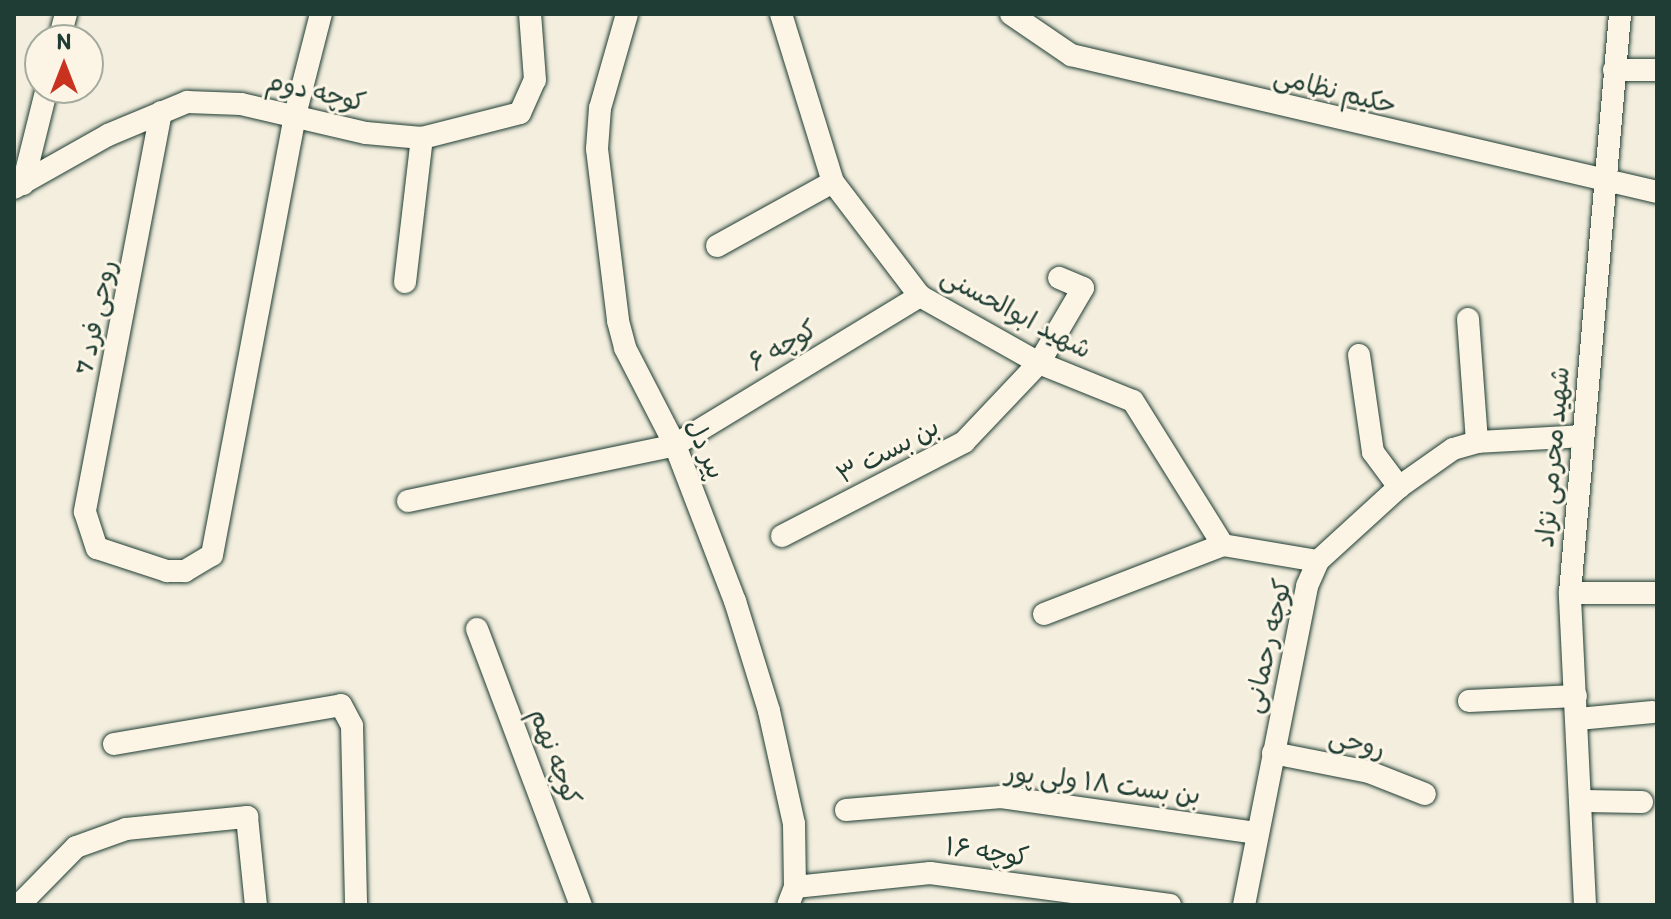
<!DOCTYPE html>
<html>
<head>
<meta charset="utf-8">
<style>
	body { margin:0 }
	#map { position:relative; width:1671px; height:919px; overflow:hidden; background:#f3eede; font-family:Itim,"Playpen Sans Arabic",sans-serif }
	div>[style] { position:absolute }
	.roads { filter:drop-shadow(0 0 2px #1f3d34) drop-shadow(0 0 2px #1f3d34) }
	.minor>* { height:22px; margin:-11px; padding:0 11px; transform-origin:11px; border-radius:11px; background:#fcf5e5 }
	span { translate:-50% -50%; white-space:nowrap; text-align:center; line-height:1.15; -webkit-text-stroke:6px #fcf5e5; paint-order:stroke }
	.street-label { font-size:26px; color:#1f3d34 }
	.frame { position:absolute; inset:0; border:16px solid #1f3d34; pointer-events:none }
	.north { position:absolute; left:24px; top:24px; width:80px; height:80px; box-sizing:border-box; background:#fcf5e5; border:2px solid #a4ab9e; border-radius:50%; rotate:0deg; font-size:22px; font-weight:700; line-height:32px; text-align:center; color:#1f3d34 }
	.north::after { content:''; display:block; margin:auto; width:28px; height:36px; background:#c8321e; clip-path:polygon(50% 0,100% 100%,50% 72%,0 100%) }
</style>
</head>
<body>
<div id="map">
	<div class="roads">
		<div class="minor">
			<i style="left:627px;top:14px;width:98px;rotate:106deg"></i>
			<i style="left:600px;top:108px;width:41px;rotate:94.2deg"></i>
			<i style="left:597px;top:149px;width:173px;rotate:83deg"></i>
			<i style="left:618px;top:321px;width:28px;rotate:75deg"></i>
			<i style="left:625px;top:348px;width:109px;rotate:62.7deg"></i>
			<i style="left:675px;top:445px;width:167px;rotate:69deg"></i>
			<i style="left:735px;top:601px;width:115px;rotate:72.8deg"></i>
			<i style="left:769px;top:711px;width:116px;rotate:77.5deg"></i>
			<i style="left:794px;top:824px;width:63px;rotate:89.1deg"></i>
			<i style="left:795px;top:887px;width:19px;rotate:111deg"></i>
			<i style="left:781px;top:14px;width:176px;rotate:72.8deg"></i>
			<i style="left:833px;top:182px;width:143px;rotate:52.7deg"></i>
			<i style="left:920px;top:296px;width:137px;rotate:29.4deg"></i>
			<i style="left:1039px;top:363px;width:101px;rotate:22deg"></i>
			<i style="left:1133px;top:401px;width:170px;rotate:58deg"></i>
			<i style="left:1223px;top:545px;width:96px;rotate:9.6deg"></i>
			<i style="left:1011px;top:14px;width:73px;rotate:34.3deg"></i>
			<i style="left:1071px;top:55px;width:602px;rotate:13.16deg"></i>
			<i style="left:59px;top:40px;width:27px;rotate:-75deg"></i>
			<i style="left:1614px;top:70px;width:43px"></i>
			<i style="left:161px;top:112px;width:407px;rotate:100.8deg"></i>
			<i style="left:85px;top:512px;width:38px;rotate:72deg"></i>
			<i style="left:97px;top:548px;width:74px;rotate:18.2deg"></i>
			<i style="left:167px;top:571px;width:18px"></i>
			<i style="left:185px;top:571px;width:31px;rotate:-31deg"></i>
			<i style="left:212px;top:555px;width:448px;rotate:-79.3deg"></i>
			<i style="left:295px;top:115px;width:104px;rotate:-75.6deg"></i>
			<i style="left:23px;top:184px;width:99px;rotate:-76deg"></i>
			<i style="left:14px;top:188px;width:108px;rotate:-29.4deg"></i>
			<i style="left:108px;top:135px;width:86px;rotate:-22.7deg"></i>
			<i style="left:187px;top:102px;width:54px;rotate:2.1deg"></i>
			<i style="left:241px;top:104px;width:128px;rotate:13.1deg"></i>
			<i style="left:366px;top:133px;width:56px;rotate:5.1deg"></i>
			<i style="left:422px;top:138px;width:101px;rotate:-14.3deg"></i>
			<i style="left:520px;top:113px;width:36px;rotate:-66deg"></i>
			<i style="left:535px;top:80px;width:66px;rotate:-94.3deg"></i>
			<i style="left:717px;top:246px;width:132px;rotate:-28.9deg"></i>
			<i style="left:405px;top:282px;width:145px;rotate:-83.3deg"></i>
			<i style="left:1468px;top:319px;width:123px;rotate:85.8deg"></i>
			<i style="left:1359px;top:355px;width:98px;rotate:81.8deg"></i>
			<i style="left:1373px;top:452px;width:44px;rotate:53.4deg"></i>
			<i style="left:408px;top:501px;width:273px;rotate:-11.8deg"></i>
			<i style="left:675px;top:445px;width:287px;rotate:-31.3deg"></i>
			<i style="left:782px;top:536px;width:205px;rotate:-27.3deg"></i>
			<i style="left:964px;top:442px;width:109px;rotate:-46.5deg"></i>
			<i style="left:1039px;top:363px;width:87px;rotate:-59.6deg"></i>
			<i style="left:1083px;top:288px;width:26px;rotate:-157deg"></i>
			<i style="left:1570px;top:593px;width:87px"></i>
			<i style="left:1044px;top:614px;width:192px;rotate:-21.1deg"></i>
			<i style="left:477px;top:629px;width:295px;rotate:69.4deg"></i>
			<i style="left:1469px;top:701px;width:107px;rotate:-2.7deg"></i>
			<i style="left:1578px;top:719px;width:75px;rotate:-5.3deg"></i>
			<i style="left:114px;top:744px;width:230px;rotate:-9.7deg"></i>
			<i style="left:341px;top:705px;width:24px;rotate:62deg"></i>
			<i style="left:352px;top:726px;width:179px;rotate:88.7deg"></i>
			<i style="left:1273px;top:753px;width:98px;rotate:11.2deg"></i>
			<i style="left:1369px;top:772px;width:60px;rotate:21.4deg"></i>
			<i style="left:1583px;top:801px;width:59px;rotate:1deg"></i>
			<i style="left:846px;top:810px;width:156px;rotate:-4.8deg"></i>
			<i style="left:1001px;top:797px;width:259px;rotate:8deg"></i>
			<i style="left:795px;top:887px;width:136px;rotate:-5.9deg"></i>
			<i style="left:930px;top:873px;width:242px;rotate:7.6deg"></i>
			<i style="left:19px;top:905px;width:81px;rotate:-45.5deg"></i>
			<i style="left:76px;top:847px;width:53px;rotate:-19.8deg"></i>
			<i style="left:126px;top:829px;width:122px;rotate:-5.7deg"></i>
			<i style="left:247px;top:817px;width:88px;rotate:84.2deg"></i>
			<i style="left:1244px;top:905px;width:325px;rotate:-78.8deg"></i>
			<i style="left:1307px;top:586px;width:27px;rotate:-66deg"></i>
			<i style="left:1318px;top:561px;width:110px;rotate:-42.4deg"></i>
			<i style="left:1399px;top:487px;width:66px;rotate:-35.1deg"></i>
			<i style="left:1453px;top:449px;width:25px;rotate:-16deg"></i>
			<i style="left:1477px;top:442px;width:106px;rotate:-3.2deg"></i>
			<i style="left:1585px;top:905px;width:312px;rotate:-92.8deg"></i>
			<i style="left:1570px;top:593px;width:581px;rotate:-85.06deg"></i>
		</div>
	</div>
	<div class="street-label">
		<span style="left:1335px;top:91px;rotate:14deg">حکیم نظامی</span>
		<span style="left:316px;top:92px;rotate:13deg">کوچه دوم</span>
		<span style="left:1016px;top:313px;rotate:28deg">شهید ابوالحسنی</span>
		<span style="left:96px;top:317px;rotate:-78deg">روحی فرد 7</span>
		<span style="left:783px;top:346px;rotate:-31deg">کوچه ۶</span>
		<span style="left:705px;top:449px;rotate:67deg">پیر دل</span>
		<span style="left:888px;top:451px;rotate:-28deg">بن بست ۳</span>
		<span style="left:1553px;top:457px;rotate:-85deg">شهید محرمی نژاد</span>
		<span style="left:1268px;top:646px;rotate:-77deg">کوچه رحمانی</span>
		<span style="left:1357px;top:743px;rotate:14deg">روحی</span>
		<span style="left:555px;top:757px;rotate:69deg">کوچه نهم</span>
		<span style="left:1103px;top:784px;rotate:7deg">بن بست ۱۸ ولی پور</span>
		<span style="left:987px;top:852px;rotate:8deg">کوچه ۱۶</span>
	</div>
	<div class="frame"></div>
	<div class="north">N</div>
</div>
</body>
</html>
